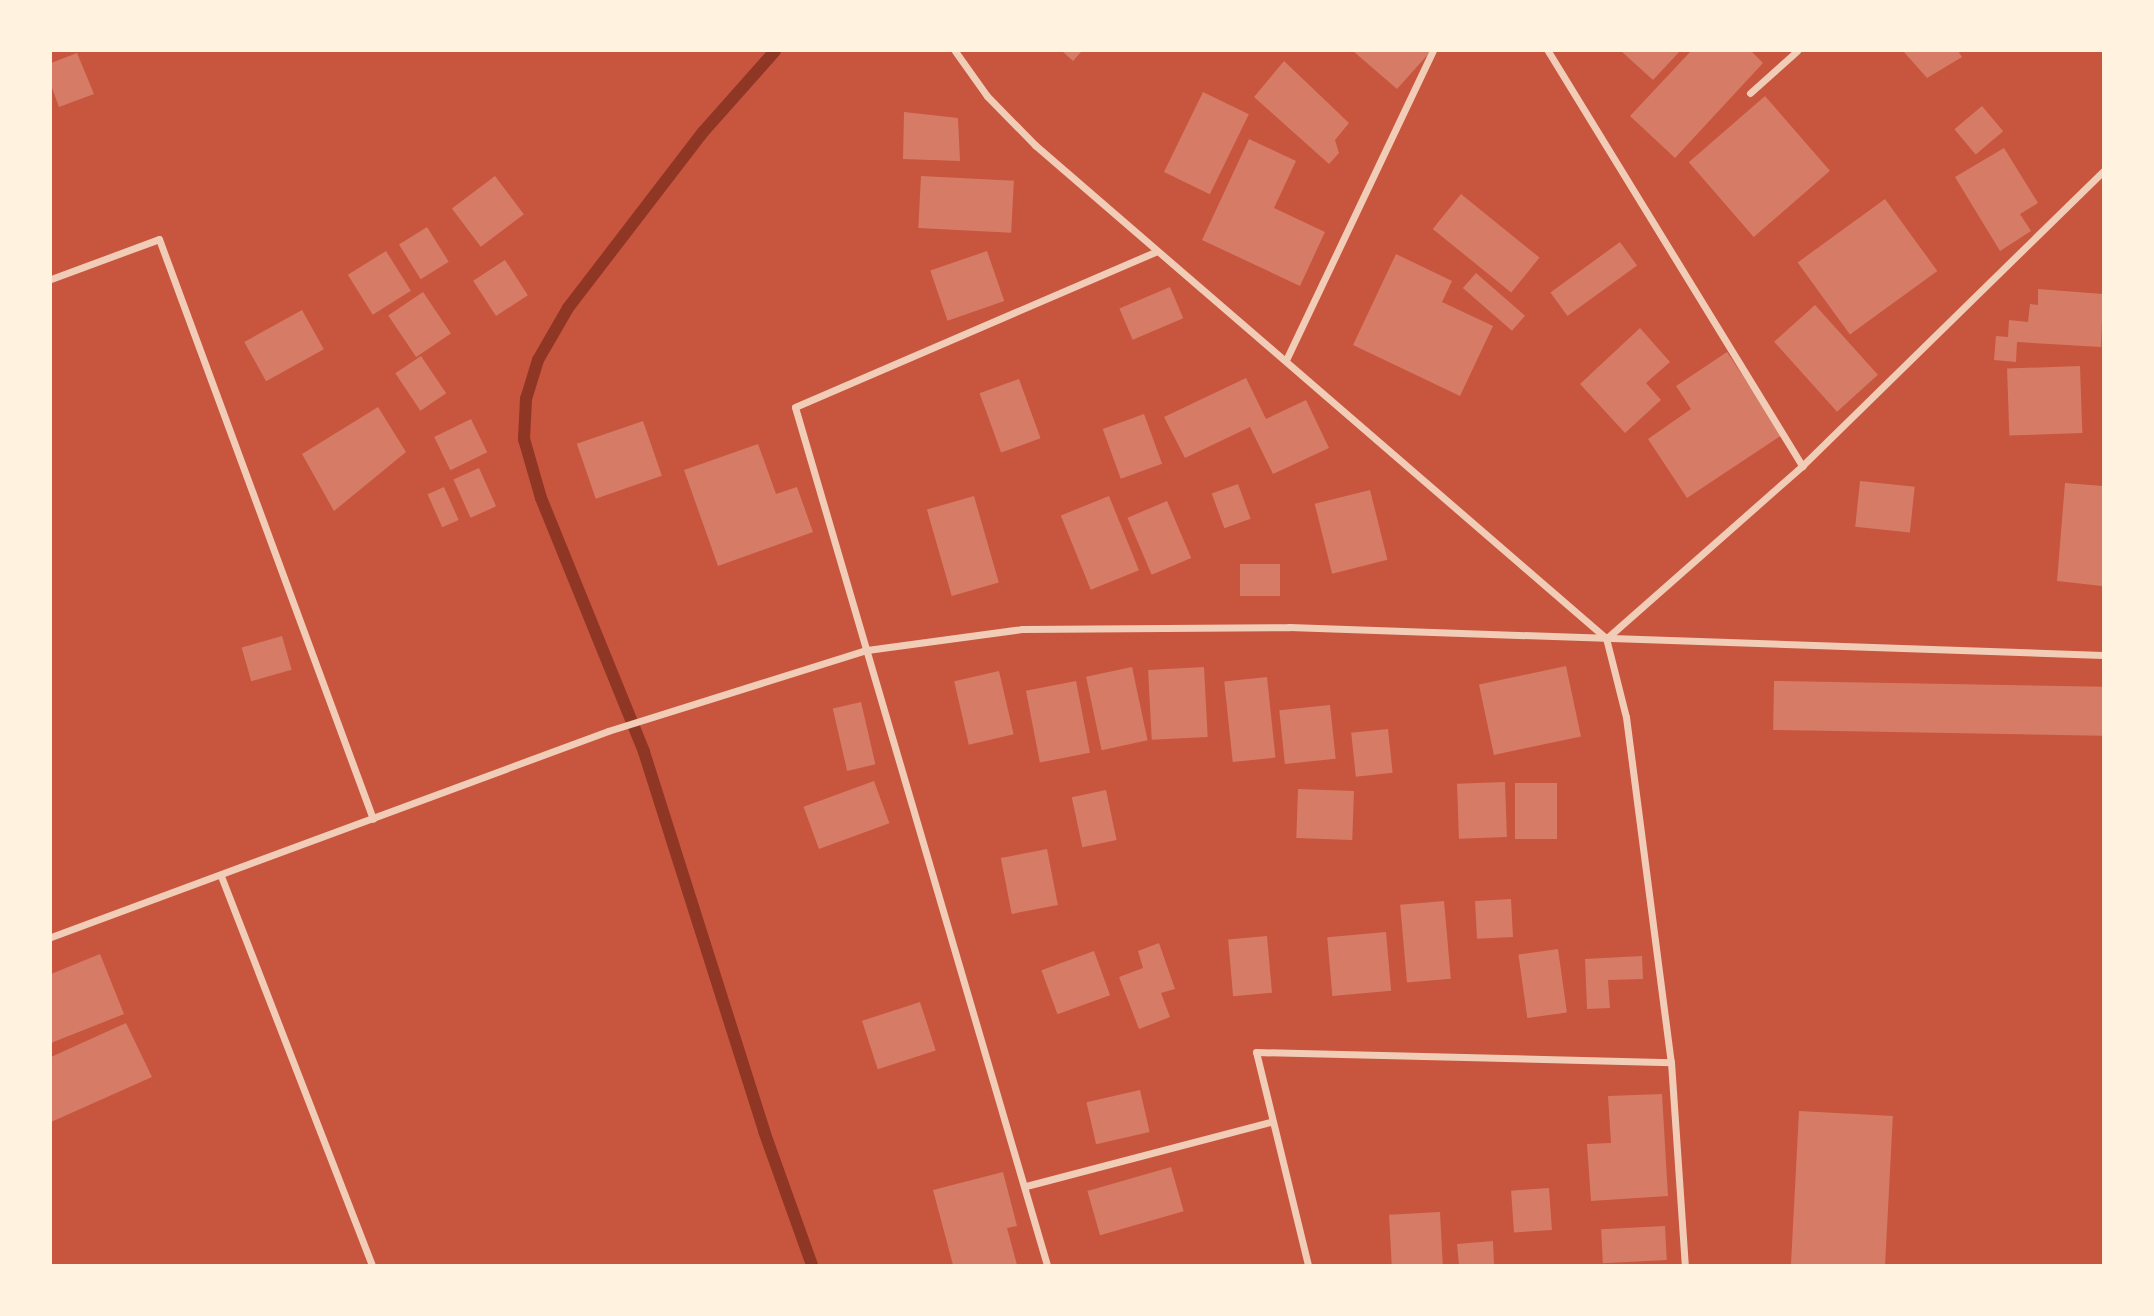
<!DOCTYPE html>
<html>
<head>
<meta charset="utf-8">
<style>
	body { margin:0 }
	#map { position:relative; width:2154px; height:1316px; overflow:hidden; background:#c8553d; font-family:"Alegreya Sans",sans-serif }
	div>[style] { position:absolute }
	.stream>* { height:12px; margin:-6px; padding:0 6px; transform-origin:6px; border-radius:6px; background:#8f3625 }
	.building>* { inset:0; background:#d67c66; transform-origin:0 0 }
	.minor>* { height:7px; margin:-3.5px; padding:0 3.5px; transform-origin:3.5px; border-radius:3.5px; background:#f1ccb7 }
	span { translate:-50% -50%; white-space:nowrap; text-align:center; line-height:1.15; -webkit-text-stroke:5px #fff3e0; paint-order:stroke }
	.frame { position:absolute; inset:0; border:52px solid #fff3e0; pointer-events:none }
</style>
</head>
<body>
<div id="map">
	<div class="stream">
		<i style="left:775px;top:51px;width:108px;rotate:131.6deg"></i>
		<i style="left:703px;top:132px;width:222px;rotate:127.5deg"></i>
		<i style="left:568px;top:308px;width:60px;rotate:120deg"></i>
		<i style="left:538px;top:360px;width:41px;rotate:107.1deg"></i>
		<i style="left:526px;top:399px;width:40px;rotate:92.9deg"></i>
		<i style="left:524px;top:439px;width:61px;rotate:73.9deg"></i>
		<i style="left:541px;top:498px;width:274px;rotate:67.9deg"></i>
		<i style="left:644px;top:752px;width:398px;rotate:72.4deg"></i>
		<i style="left:764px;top:1131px;width:142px;rotate:70.3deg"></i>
	</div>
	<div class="building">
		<i style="clip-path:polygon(1062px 51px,1082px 51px,1073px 61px)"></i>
		<i style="clip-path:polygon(1353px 51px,1431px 51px,1397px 89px)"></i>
		<i style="clip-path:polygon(1621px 51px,1680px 51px,1653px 80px)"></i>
		<i style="clip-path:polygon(1691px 51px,1751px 51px,1763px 63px,1675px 158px,1630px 116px)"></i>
		<i style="clip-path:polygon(1903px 51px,1958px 51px,1962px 57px,1927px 78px)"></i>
		<i style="clip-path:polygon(77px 53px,94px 94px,59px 107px,51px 85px,51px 63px)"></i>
		<i style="clip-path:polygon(1284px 61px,1349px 123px,1335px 140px,1339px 153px,1329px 164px,1254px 97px)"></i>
		<i style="left:1203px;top:92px;width:51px;height:89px;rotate:26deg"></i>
		<i style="left:1765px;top:96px;width:99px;height:101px;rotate:49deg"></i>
		<i style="left:1982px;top:106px;width:33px;height:36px;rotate:50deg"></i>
		<i style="clip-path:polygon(904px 112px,958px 118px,960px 161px,903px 159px)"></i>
		<i style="clip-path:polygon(1249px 139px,1296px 161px,1274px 208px,1325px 232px,1300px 286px,1202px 240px)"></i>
		<i style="clip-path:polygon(2004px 148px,2038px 203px,2020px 214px,2031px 231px,2000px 251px,1955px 177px)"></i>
		<i style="left:495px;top:176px;width:48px;height:54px;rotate:53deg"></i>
		<i style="left:921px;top:176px;width:93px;height:52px;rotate:3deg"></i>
		<i style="left:1461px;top:194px;width:101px;height:45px;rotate:39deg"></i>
		<i style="left:1885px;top:199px;width:89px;height:108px;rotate:54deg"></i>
		<i style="left:427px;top:227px;width:41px;height:33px;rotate:58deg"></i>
		<i style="left:1620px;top:242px;width:29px;height:86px;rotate:54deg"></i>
		<i style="left:386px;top:251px;width:47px;height:45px;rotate:58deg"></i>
		<i style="left:987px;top:251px;width:53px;height:60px;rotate:71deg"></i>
		<i style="clip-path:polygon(1396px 254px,1452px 281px,1442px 302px,1493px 326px,1460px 396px,1353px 345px)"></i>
		<i style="left:505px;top:260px;width:42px;height:38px;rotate:57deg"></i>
		<i style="left:1476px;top:273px;width:65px;height:20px;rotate:41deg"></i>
		<i style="left:1170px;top:287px;width:34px;height:55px;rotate:67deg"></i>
		<i style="clip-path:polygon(2038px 289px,2103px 294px,2101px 347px,2017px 342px,2016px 362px,1994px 360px,1996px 336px,2008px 337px,2009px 320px,2028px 322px,2030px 304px,2038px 305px)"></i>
		<i style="left:423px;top:292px;width:50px;height:42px;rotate:56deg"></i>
		<i style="left:1815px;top:305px;width:94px;height:55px;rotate:48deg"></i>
		<i style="left:302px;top:310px;width:45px;height:66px;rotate:61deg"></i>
		<i style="clip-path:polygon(1640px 328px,1670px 362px,1646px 383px,1661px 400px,1625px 433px,1580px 384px)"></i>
		<i style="clip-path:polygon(1727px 352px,1782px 435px,1687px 498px,1648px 439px,1691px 409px,1676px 386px)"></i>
		<i style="left:421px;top:356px;width:45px;height:31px;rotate:56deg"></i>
		<i style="left:2080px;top:366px;width:67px;height:73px;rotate:88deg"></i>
		<i style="clip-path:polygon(1246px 378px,1266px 419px,1306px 400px,1329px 448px,1273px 474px,1250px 427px,1185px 458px,1164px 417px)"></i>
		<i style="left:1019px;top:379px;width:63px;height:42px;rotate:70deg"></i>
		<i style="clip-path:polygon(378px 407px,406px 452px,334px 511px,302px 454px)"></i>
		<i style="left:1144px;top:414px;width:53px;height:44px;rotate:70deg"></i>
		<i style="left:471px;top:419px;width:37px;height:41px;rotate:64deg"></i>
		<i style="left:643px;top:421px;width:58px;height:70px;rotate:71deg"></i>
		<i style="clip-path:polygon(758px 444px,776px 494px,797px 487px,813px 532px,718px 566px,684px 470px)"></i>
		<i style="left:479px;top:468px;width:42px;height:28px;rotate:66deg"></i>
		<i style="left:1860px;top:481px;width:55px;height:46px;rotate:6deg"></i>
		<i style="clip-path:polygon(2065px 483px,2103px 486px,2102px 586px,2057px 581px)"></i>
		<i style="left:1238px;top:484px;width:37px;height:28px;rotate:70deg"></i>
		<i style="left:444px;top:487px;width:36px;height:18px;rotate:66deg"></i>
		<i style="left:1370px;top:490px;width:72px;height:57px;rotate:76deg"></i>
		<i style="left:974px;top:496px;width:90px;height:49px;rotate:74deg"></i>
		<i style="left:1109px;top:496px;width:80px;height:52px;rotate:68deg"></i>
		<i style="left:1167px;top:501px;width:62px;height:43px;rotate:67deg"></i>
		<i style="left:1240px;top:564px;width:40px;height:32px"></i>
		<i style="left:282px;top:636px;width:35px;height:42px;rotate:74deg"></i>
		<i style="left:1566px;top:666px;width:72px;height:89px;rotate:78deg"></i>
		<i style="left:1132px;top:667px;width:75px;height:47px;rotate:78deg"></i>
		<i style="left:1204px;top:667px;width:70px;height:56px;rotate:87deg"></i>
		<i style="left:999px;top:671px;width:65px;height:46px;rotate:77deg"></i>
		<i style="left:1267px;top:677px;width:81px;height:43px;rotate:84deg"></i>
		<i style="left:1076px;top:681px;width:73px;height:51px;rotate:79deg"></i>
		<i style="left:1774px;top:681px;width:329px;height:49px;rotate:1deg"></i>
		<i style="left:861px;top:702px;width:64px;height:29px;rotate:77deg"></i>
		<i style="left:1330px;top:705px;width:54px;height:51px;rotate:84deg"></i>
		<i style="left:1388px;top:729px;width:44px;height:37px;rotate:84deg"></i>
		<i style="left:874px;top:781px;width:45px;height:75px;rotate:70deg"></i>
		<i style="left:1505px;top:782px;width:55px;height:48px;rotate:88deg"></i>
		<i style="left:1515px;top:783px;width:42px;height:56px"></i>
		<i style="left:1298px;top:789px;width:56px;height:49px;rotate:2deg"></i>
		<i style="left:1106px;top:790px;width:51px;height:35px;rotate:78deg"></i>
		<i style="left:1047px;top:849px;width:57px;height:47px;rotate:79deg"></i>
		<i style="left:1511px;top:899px;width:38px;height:36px;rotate:87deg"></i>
		<i style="left:1444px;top:901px;width:78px;height:44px;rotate:85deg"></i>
		<i style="left:1386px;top:932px;width:59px;height:59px;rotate:85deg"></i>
		<i style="left:1267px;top:936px;width:57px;height:39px;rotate:85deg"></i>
		<i style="clip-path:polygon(1159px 943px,1175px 989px,1161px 993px,1170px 1017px,1139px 1029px,1119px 977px,1143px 968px,1138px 951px)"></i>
		<i style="left:1558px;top:949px;width:64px;height:40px;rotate:82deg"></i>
		<i style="left:1094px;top:951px;width:47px;height:56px;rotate:70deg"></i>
		<i style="clip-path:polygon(100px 954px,124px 1014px,51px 1043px,51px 974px)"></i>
		<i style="clip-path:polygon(1642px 956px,1643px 979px,1608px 980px,1610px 1008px,1587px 1009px,1585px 959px)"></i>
		<i style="left:920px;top:1002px;width:51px;height:61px;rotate:72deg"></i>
		<i style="clip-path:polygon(126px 1023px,152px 1077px,51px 1122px,51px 1057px)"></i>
		<i style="left:1140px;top:1090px;width:43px;height:55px;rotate:77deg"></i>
		<i style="clip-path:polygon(1662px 1094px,1668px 1196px,1591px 1201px,1587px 1144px,1611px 1143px,1608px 1096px)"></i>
		<i style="left:1799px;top:1111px;width:94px;height:154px;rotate:3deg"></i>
		<i style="left:1171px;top:1167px;width:46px;height:87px;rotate:74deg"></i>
		<i style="clip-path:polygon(1003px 1172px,1017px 1226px,1007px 1228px,1017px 1265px,953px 1265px,933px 1190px)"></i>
		<i style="left:1549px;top:1188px;width:42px;height:38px;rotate:86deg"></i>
		<i style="left:1440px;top:1212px;width:53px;height:51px;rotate:87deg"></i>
		<i style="left:1665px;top:1226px;width:34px;height:64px;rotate:87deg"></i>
		<i style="clip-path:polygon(1493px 1241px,1494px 1265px,1459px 1265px,1457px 1244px)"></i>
	</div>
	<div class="minor">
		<i style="left:955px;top:51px;width:55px;rotate:54.6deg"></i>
		<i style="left:987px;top:96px;width:69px;rotate:45.6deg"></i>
		<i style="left:1035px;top:145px;width:754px;rotate:40.81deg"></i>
		<i style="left:1606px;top:638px;width:81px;rotate:75.8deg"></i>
		<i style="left:1626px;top:717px;width:348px;rotate:82.6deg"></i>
		<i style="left:1671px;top:1062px;width:203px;rotate:86.1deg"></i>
		<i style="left:1548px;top:51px;width:487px;rotate:58.5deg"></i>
		<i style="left:1750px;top:93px;width:63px;rotate:-41.8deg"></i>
		<i style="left:51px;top:279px;width:115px;rotate:-20.3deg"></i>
		<i style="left:159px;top:239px;width:618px;rotate:69.75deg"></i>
		<i style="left:1286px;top:360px;width:342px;rotate:-64.6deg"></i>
		<i style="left:1607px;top:638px;width:260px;rotate:-41.4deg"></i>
		<i style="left:1802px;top:466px;width:421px;rotate:-44.4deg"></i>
		<i style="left:221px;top:876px;width:417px;rotate:68.8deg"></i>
		<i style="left:51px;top:937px;width:594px;rotate:-20.3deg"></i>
		<i style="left:608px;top:731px;width:271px;rotate:-17.4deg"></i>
		<i style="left:867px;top:650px;width:156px;rotate:-7.7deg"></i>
		<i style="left:1022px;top:629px;width:267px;rotate:-0.4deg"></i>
		<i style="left:1289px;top:627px;width:814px;rotate:1.97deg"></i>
		<i style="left:1026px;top:1186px;width:255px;rotate:-14.7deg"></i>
		<i style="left:1047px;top:1265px;width:894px;rotate:-106.37deg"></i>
		<i style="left:795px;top:407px;width:392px;rotate:-23.3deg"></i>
		<i style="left:1308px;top:1265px;width:219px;rotate:-103.7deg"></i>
		<i style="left:1256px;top:1052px;width:415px;rotate:1.4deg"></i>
	</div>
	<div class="frame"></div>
</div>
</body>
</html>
